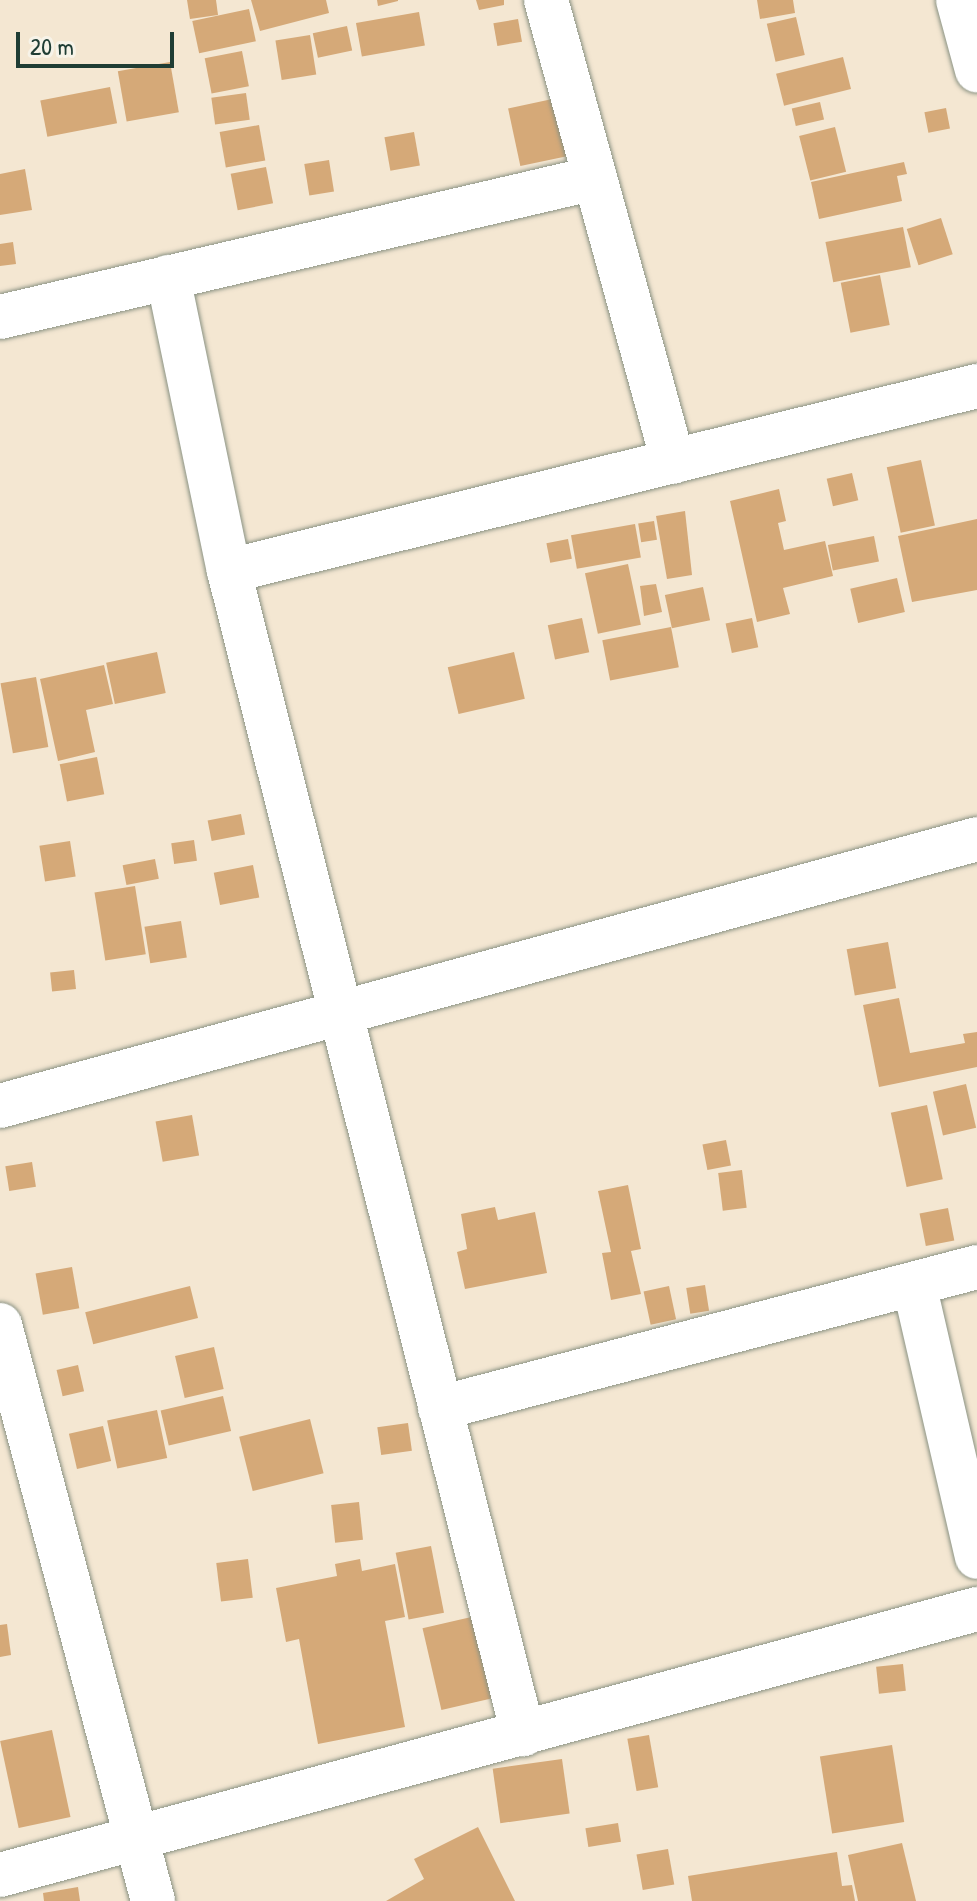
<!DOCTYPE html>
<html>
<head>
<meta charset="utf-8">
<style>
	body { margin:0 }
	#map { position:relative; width:977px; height:1901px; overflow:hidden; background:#f4e7d2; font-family:"Patrick Hand",sans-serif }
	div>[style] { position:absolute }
	.building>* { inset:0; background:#d5a978; transform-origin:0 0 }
	.roads { filter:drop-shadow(0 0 2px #8a9283) drop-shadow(0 0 2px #8a9283) }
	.minor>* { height:44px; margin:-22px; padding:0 22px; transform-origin:22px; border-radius:22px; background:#fff }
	span { translate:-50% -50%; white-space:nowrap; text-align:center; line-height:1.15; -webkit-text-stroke:6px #f7f3e8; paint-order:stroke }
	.scale { position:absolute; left:16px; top:32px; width:158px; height:36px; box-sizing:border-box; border:4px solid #1f3d34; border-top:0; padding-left:10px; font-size:24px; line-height:28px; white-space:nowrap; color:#1f3d34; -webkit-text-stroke:6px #f7f3e8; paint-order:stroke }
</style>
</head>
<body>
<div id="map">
	<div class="building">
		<i style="clip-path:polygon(187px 0,216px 0,218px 15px,190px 19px)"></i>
		<i style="clip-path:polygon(251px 0,326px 0,329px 13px,260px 31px)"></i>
		<i style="clip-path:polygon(377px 0,398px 0,398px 1px,378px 6px)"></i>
		<i style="clip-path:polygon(476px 0,504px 0,504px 5px,479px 10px)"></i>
		<i style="clip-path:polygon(757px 0,793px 0,795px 13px,760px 19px)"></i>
		<i style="left:249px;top:9px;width:33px;height:58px;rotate:78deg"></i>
		<i style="left:419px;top:12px;width:34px;height:64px;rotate:80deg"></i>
		<i style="left:796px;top:17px;width:39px;height:30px;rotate:77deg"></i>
		<i style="left:518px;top:19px;width:23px;height:25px;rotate:80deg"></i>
		<i style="left:347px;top:26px;width:25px;height:35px;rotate:78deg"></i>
		<i style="left:310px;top:35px;width:40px;height:35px;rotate:81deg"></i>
		<i style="left:242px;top:51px;width:36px;height:38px;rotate:79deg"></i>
		<i style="left:843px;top:57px;width:33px;height:69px;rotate:76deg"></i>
		<i style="left:170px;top:62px;width:51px;height:53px;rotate:80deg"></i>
		<i style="left:110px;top:87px;width:37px;height:71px;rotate:79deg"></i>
		<i style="left:246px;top:93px;width:27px;height:35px;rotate:82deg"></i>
		<i style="left:557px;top:98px;width:59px;height:50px;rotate:78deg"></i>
		<i style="left:820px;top:102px;width:18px;height:29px;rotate:77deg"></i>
		<i style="left:946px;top:108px;width:21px;height:22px;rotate:79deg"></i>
		<i style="left:259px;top:125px;width:36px;height:40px;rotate:80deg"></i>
		<i style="left:835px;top:127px;width:46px;height:37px;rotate:76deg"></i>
		<i style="left:414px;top:132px;width:34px;height:30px;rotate:80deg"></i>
		<i style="left:329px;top:160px;width:32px;height:25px;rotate:81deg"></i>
		<i style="clip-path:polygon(904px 162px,907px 174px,897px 176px,902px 201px,819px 219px,811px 182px)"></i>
		<i style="left:266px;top:167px;width:37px;height:36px;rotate:79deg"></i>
		<i style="clip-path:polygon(25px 169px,32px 210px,0 215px,0 174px)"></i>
		<i style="left:941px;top:218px;width:38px;height:36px;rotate:72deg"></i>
		<i style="left:903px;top:227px;width:41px;height:79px;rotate:79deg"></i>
		<i style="clip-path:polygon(13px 242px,16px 264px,0 266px,0 244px)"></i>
		<i style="left:880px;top:275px;width:51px;height:40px;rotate:79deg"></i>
		<i style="left:921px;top:460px;width:67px;height:35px;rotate:78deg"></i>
		<i style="left:852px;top:473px;width:28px;height:26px;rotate:77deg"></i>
		<i style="clip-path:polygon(779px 489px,786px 521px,778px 523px,784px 550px,825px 541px,833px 576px,783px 588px,790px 614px,757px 622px,730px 501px)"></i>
		<i style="clip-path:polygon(685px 511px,692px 575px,667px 579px,656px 516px)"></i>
		<i style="clip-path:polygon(977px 519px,977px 590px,912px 602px,898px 536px)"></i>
		<i style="left:654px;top:521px;width:19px;height:16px;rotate:81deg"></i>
		<i style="left:635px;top:524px;width:34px;height:65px;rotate:80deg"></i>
		<i style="left:874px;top:536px;width:26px;height:47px;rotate:79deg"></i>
		<i style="left:568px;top:539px;width:20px;height:22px;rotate:79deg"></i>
		<i style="left:628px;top:564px;width:62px;height:44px;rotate:78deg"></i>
		<i style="left:897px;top:578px;width:35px;height:48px;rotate:77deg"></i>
		<i style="clip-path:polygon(656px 584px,662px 612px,644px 616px,640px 586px)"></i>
		<i style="left:703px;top:587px;width:34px;height:39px;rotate:78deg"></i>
		<i style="left:582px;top:618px;width:35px;height:35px;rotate:78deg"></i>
		<i style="left:752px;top:618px;width:30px;height:27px;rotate:78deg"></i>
		<i style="left:671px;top:627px;width:41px;height:70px;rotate:79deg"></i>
		<i style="left:157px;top:652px;width:42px;height:52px;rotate:78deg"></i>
		<i style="left:514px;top:652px;width:48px;height:68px;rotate:77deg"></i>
		<i style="clip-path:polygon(104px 665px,113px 704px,86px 710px,95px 752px,58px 761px,40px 679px)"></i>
		<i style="left:36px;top:677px;width:71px;height:36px;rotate:80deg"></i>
		<i style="left:97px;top:757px;width:38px;height:38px;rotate:79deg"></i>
		<i style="left:241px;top:814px;width:21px;height:34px;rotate:79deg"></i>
		<i style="left:194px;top:840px;width:21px;height:23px;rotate:82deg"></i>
		<i style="left:70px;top:841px;width:36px;height:31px;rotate:81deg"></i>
		<i style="left:155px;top:859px;width:20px;height:33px;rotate:79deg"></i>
		<i style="left:253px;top:865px;width:33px;height:40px;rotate:79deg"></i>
		<i style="left:135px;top:886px;width:69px;height:41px;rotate:81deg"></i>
		<i style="left:181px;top:921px;width:37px;height:37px;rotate:81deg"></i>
		<i style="left:888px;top:942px;width:47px;height:42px;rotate:80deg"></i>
		<i style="left:74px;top:970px;width:19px;height:24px;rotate:84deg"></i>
		<i style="clip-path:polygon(899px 998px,910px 1053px,965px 1043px,963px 1034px,977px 1032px,977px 1067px,879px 1087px,863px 1005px)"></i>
		<i style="left:966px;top:1084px;width:45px;height:34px;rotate:77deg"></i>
		<i style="left:927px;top:1105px;width:76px;height:37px;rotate:78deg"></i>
		<i style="left:192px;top:1115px;width:41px;height:37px;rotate:80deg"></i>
		<i style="left:726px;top:1140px;width:26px;height:24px;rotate:79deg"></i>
		<i style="left:32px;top:1162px;width:25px;height:27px;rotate:81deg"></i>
		<i style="left:742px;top:1170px;width:38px;height:24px;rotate:83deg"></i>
		<i style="clip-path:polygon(628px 1185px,641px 1249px,631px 1251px,641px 1294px,611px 1300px,602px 1253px,611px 1252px,598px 1191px)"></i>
		<i style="clip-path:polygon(495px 1207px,498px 1220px,535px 1212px,547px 1273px,465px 1289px,457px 1252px,467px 1249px,461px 1214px)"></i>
		<i style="left:948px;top:1208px;width:33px;height:29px;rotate:79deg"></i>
		<i style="left:72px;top:1267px;width:42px;height:37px;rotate:80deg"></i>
		<i style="left:705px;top:1285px;width:26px;height:19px;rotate:81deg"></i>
		<i style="left:190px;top:1286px;width:33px;height:108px;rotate:76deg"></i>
		<i style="left:669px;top:1286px;width:34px;height:26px;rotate:78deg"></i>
		<i style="left:214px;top:1347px;width:43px;height:40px;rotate:77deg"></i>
		<i style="left:78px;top:1365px;width:27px;height:22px;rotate:77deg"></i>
		<i style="left:223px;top:1396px;width:36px;height:64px;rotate:77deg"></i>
		<i style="left:157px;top:1410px;width:49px;height:51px;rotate:78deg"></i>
		<i style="left:310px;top:1419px;width:56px;height:73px;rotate:76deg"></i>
		<i style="left:408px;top:1423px;width:28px;height:31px;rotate:82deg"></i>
		<i style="left:103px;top:1426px;width:36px;height:35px;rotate:77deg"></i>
		<i style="left:359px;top:1502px;width:38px;height:28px;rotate:84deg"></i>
		<i style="left:431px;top:1546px;width:68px;height:36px;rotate:79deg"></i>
		<i style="left:248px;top:1559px;width:39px;height:32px;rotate:83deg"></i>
		<i style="clip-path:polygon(360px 1559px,362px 1571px,395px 1564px,405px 1617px,385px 1621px,405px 1727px,318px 1744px,299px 1639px,286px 1642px,276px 1588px,337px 1576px,335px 1564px)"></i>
		<i style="left:480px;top:1615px;width:84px;height:59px;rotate:77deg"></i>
		<i style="clip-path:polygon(7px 1624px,11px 1655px,0 1657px,0 1625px)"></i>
		<i style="left:903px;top:1664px;width:27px;height:27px;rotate:84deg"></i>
		<i style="left:52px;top:1730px;width:89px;height:53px;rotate:78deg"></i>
		<i style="left:649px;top:1735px;width:53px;height:22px;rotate:80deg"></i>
		<i style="left:892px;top:1745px;width:78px;height:73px;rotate:81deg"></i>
		<i style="left:562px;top:1759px;width:55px;height:70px;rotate:82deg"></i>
		<i style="left:618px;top:1823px;width:19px;height:33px;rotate:81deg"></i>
		<i style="clip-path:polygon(478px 1827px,515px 1901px,386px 1901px,424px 1879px,414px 1859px)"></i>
		<i style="clip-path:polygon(902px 1843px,916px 1901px,858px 1901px,848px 1855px)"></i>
		<i style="left:668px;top:1849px;width:36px;height:32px;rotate:80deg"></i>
		<i style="clip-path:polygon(837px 1852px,842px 1886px,852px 1885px,855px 1901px,692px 1901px,688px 1876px)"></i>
		<i style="clip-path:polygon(78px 1887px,80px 1901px,44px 1901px,43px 1893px)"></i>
	</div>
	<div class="roads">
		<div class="minor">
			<i style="left:546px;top:0;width:479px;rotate:74.6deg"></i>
			<i style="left:958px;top:0;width:73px;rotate:74.8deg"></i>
			<i style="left:168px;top:277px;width:300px;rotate:78.3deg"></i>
			<i style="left:229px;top:571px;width:1200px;rotate:75.81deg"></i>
			<i style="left:0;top:317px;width:611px;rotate:-13.15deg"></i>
			<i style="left:229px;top:571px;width:771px;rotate:-13.89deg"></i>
			<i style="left:0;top:1106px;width:1013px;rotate:-15.28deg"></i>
			<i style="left:914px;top:1284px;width:280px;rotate:77deg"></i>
			<i style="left:0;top:1325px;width:596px;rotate:75.12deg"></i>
			<i style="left:440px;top:1408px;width:555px;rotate:-14.71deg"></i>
			<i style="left:0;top:1875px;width:1013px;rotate:-15.23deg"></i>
		</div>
	</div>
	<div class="scale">20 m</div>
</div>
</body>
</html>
